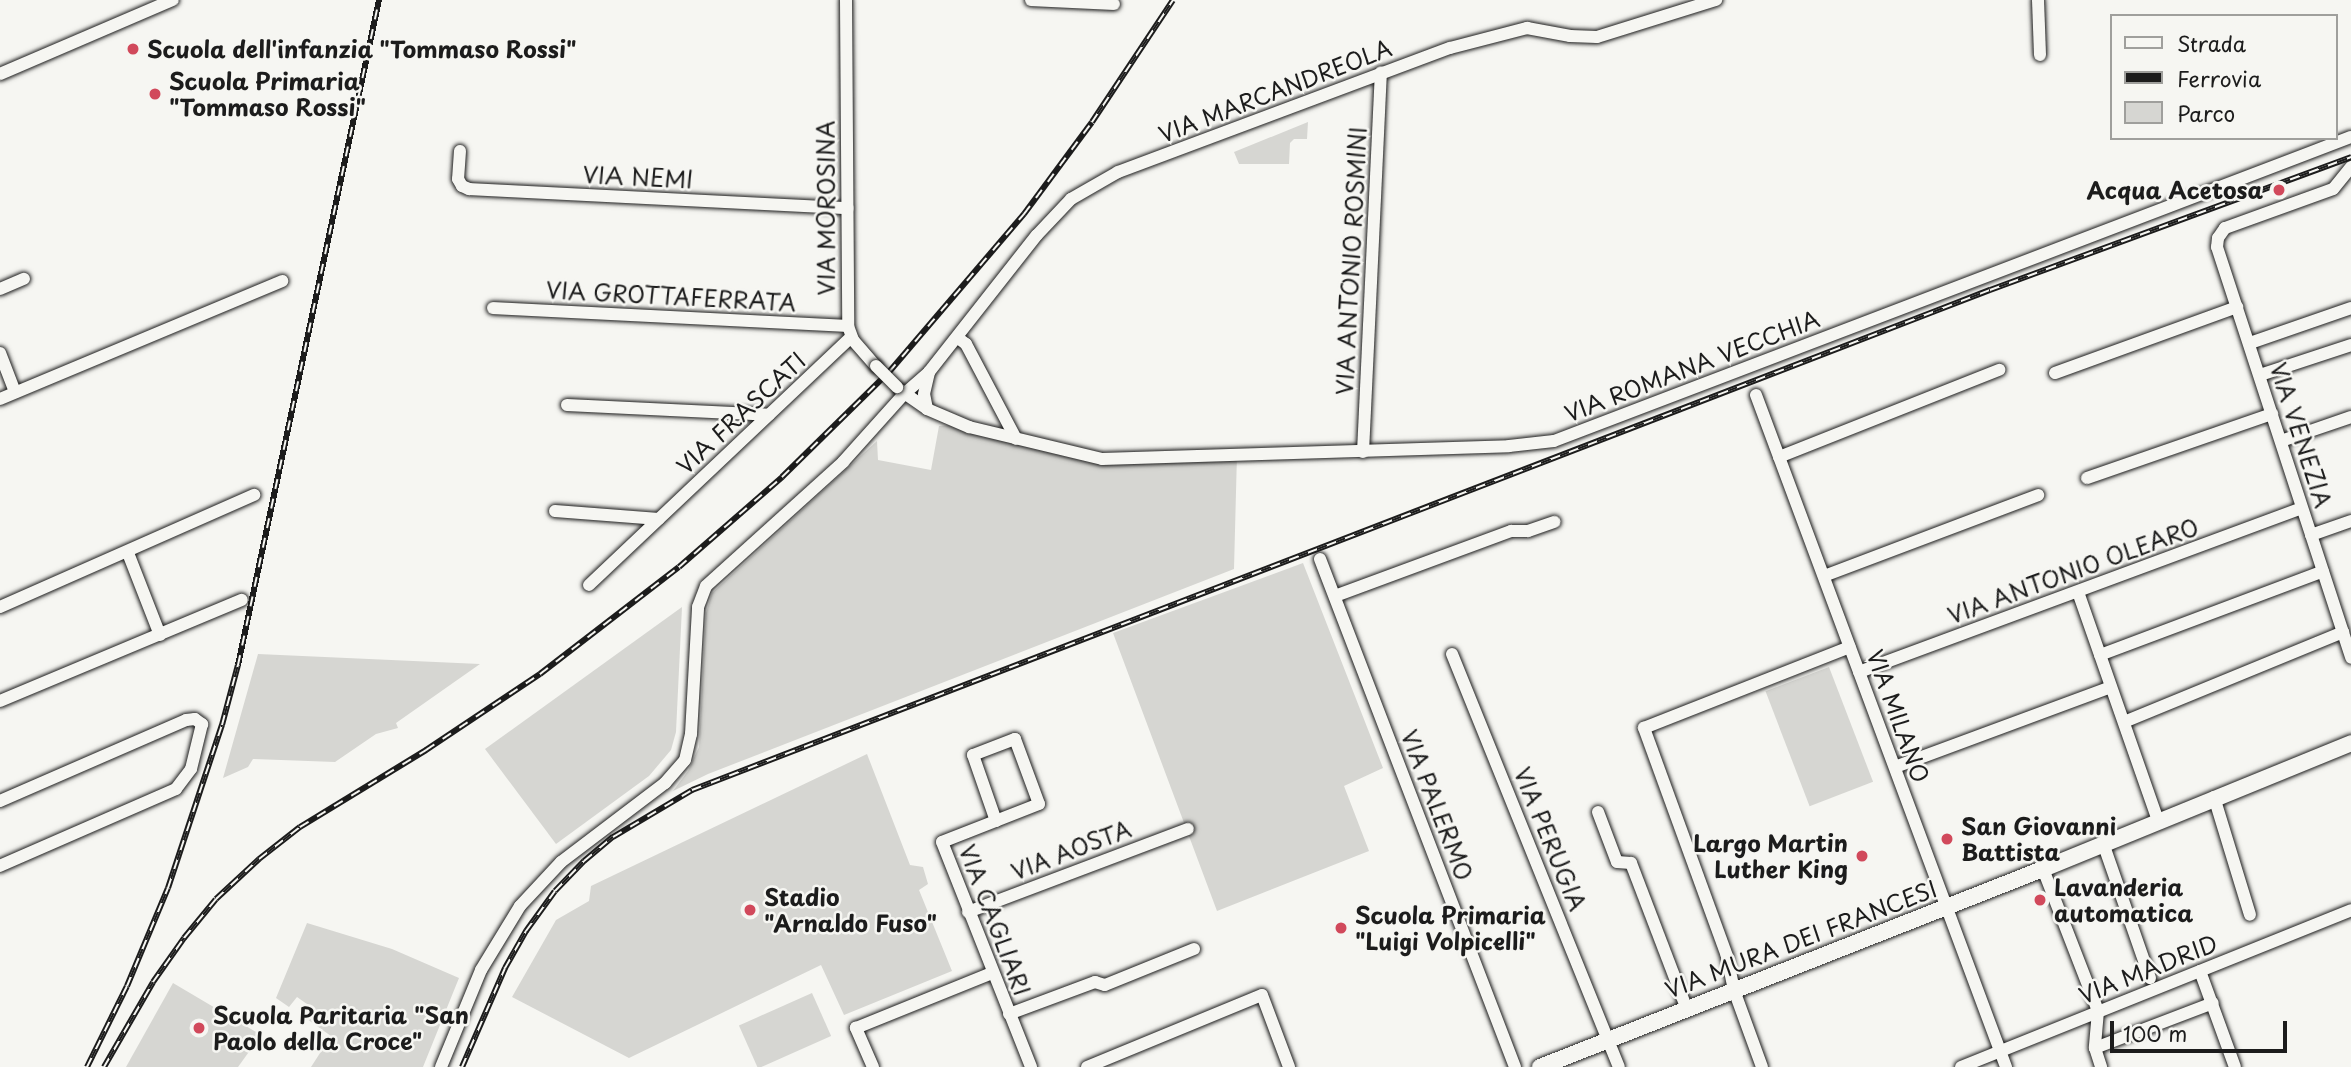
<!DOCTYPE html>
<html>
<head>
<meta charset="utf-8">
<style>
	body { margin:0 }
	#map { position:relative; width:2351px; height:1067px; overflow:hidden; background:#f6f6f2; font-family:"Playpen Sans",sans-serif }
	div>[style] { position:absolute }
	.green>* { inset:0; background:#d6d6d2; transform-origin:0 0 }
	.roads { filter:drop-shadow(0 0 2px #1c1c1c) drop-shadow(0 0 2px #1c1c1c) }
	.minor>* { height:12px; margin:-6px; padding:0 6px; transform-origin:6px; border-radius:6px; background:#f6f6f2 }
	.tertiary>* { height:16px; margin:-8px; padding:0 8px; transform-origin:8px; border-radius:8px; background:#f6f6f2 }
	.rail>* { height:6px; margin-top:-3px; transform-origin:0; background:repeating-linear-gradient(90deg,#f6f6f2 0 10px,#1c1c1c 0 20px); box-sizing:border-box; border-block:2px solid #1c1c1c }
	.bridges { filter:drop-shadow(0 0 2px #1c1c1c) drop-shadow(0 0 2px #1c1c1c) }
	.minor-bridge>* { height:12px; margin:-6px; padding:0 6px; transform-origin:6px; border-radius:6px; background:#f6f6f2 }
	.dots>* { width:19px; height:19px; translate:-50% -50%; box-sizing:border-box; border:4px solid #f6f6f2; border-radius:50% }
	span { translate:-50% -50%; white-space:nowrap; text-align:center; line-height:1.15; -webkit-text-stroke:5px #f6f6f2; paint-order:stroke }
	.poi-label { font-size:23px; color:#1c1c1c; font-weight:700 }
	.left { translate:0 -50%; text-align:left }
	.right { translate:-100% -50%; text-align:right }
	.street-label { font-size:23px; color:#1c1c1c }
	.legend { position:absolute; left:2110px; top:14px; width:228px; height:126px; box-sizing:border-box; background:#f6f6f2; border:2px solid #9f9f9c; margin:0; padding:9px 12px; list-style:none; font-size:21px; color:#1c1c1c }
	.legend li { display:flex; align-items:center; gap:14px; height:35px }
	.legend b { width:35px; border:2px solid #9f9f9c }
	.scale { position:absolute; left:2110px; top:1021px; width:177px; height:32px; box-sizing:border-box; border:4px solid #1c1c1c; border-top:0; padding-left:9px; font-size:21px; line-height:24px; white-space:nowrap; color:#1c1c1c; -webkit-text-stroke:5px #f6f6f2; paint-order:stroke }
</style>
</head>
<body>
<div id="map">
	<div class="green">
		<i style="clip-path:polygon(1308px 122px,1307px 139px,1294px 139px,1290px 143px,1289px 164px,1239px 164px,1234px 152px)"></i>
		<i style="clip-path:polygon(962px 424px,1102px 459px,1237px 454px,1234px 569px,708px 774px,673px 791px,688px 771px,699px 747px,706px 613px,712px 593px,877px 441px,878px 460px,931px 470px,939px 426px)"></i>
		<i style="clip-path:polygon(1303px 563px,1383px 768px,1344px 786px,1369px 851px,1217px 911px,1113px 633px)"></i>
		<i style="clip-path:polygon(682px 607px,676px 732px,671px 750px,649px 776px,556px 844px,485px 749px)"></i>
		<i style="clip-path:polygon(258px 654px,480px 664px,396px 723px,398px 728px,376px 734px,335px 762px,253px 759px,248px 767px,223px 778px)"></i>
		<i style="left:1829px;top:667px;width:123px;height:68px;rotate:69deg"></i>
		<i style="clip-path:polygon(867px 754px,910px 865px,923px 867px,928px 884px,919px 890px,952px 971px,844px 1015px,821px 965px,629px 1058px,512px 997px,556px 920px,589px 901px,591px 886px)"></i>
		<i style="clip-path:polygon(307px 923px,392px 949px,459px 978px,423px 1067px,311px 1067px,331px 1036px,307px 1019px,314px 1009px,297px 997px,289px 1007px,276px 998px)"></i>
		<i style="clip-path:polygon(173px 983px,261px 1035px,238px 1067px,126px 1067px)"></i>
		<i style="left:812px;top:993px;width:47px;height:80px;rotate:66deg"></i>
	</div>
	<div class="roads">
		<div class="minor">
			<i style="left:846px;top:0;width:326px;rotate:89.6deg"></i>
			<i style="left:848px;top:326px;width:15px;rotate:70deg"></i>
			<i style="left:853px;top:340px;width:35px;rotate:49deg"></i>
			<i style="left:1031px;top:0;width:83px;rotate:2.8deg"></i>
			<i style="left:2038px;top:0;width:55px;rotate:87.9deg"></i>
			<i style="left:0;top:74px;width:188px;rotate:-23.2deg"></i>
			<i style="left:460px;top:151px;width:28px;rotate:94deg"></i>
			<i style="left:458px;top:179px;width:8px;rotate:60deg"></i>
			<i style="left:462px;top:186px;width:8px;rotate:23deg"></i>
			<i style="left:469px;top:189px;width:379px;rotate:2.9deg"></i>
			<i style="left:2351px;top:167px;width:28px;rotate:129deg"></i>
			<i style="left:2333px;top:189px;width:115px;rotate:160.1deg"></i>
			<i style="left:2225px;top:228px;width:12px;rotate:125deg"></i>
			<i style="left:2218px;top:238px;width:9px;rotate:96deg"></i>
			<i style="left:2217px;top:247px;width:432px;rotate:71.9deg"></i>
			<i style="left:0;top:289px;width:26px;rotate:-23deg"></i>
			<i style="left:493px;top:308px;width:355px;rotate:2.9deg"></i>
			<i style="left:958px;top:338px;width:10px;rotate:37deg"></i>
			<i style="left:966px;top:344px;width:107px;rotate:62.2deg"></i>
			<i style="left:2250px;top:343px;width:107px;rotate:-19.1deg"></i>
			<i style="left:0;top:353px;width:42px;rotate:69deg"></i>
			<i style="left:2055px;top:373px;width:194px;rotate:-19.9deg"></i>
			<i style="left:2260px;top:375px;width:96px;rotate:-18.2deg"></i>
			<i style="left:900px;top:390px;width:33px;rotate:35deg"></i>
			<i style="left:927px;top:409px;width:46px;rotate:23.2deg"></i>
			<i style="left:969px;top:427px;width:137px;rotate:13.5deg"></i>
			<i style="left:1102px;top:459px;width:407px;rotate:-1.8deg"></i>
			<i style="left:1509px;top:446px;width:45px;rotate:-6.3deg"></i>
			<i style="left:1554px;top:441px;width:853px;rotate:-20.88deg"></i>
			<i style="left:1756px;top:395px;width:717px;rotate:69.59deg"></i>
			<i style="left:0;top:399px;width:306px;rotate:-22.7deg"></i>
			<i style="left:567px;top:405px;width:202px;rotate:2.8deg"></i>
			<i style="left:927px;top:409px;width:15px;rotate:-101deg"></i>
			<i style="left:924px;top:394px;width:23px;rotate:-77deg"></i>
			<i style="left:2281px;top:441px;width:74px;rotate:-18.9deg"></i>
			<i style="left:1363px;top:452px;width:380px;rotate:-87.3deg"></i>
			<i style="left:1779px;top:457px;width:237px;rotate:-21.6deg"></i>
			<i style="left:2087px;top:478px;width:196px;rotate:-19.1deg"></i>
			<i style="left:555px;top:511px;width:104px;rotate:4.4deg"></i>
			<i style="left:2311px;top:535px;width:42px;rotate:-19.3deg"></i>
			<i style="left:128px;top:553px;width:88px;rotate:68.7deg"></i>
			<i style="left:1320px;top:559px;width:544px;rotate:69deg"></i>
			<i style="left:1824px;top:576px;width:229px;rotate:-20.7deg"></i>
			<i style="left:589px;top:585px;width:361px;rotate:-43.4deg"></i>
			<i style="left:2078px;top:592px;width:242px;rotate:70.7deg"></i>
			<i style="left:1335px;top:596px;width:188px;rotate:-20.3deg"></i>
			<i style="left:1511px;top:531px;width:17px"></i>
			<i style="left:1528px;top:531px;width:28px;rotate:-19deg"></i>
			<i style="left:0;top:607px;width:278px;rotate:-23.8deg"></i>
			<i style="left:1452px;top:654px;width:445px;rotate:68deg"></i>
			<i style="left:2100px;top:655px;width:238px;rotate:-20.6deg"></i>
			<i style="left:1859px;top:672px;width:472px;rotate:-20.3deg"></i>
			<i style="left:0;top:701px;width:262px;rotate:-22.7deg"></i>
			<i style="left:2124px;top:722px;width:237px;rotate:-22.3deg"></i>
			<i style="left:1895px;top:767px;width:230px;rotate:-20.3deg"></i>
			<i style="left:2214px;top:797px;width:123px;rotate:73deg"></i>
			<i style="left:0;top:801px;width:203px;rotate:-23.5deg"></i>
			<i style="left:186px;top:720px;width:9px;rotate:-6deg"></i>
			<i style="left:195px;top:719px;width:9px;rotate:36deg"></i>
			<i style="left:202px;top:724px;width:46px;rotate:103.7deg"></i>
			<i style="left:191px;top:769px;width:25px;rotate:127deg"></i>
			<i style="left:176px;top:789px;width:192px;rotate:156.4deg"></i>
			<i style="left:1598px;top:812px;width:53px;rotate:69.2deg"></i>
			<i style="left:1617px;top:862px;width:14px;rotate:4deg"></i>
			<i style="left:1631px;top:863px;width:154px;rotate:69.1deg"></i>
			<i style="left:996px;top:821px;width:70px;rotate:-109.2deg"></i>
			<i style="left:973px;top:755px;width:45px;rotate:-20.9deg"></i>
			<i style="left:1015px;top:739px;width:69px;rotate:69.7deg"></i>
			<i style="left:1039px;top:804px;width:104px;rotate:158.6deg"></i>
			<i style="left:942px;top:842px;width:242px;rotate:68.4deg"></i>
			<i style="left:2103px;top:843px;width:143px;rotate:70.8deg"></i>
			<i style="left:2043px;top:869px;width:152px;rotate:68.8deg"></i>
			<i style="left:2098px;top:1011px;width:37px;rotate:95deg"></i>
			<i style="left:2095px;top:1048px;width:20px;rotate:72deg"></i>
			<i style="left:968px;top:912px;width:235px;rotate:-20.7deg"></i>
			<i style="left:2200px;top:971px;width:102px;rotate:70deg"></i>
			<i style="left:1009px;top:1014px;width:92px;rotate:-20.4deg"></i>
			<i style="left:1095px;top:982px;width:10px;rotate:17deg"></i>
			<i style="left:1105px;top:985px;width:96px;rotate:-22deg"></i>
			<i style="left:2095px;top:1048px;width:126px;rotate:-20.9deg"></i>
			<i style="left:441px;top:1067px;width:105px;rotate:-67.6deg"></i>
			<i style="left:481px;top:970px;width:75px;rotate:-58.6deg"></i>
			<i style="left:520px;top:906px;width:60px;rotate:-47deg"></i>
			<i style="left:561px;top:862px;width:131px;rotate:-37.2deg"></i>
			<i style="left:665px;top:783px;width:30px;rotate:-49deg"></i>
			<i style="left:685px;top:760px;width:27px;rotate:-77deg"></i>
			<i style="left:691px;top:734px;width:127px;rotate:-86.8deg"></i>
			<i style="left:698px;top:607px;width:22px;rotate:-69deg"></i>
			<i style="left:706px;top:586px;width:185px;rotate:-42.1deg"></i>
			<i style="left:843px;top:462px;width:91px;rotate:-48.1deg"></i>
			<i style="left:904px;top:394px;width:33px;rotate:-41deg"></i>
			<i style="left:929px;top:372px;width:174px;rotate:-51.8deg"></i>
			<i style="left:1037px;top:235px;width:50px;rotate:-46.6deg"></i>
			<i style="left:1071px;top:199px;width:54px;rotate:-29.9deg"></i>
			<i style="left:1118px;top:172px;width:354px;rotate:-20.5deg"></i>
			<i style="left:1450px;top:48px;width:80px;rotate:-14.6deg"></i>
			<i style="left:1527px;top:28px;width:44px;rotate:10.5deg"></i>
			<i style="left:1570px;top:36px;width:27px;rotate:2deg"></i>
			<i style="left:1597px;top:37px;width:125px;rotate:-17.3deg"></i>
			<i style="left:873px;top:1067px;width:43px;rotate:-113.6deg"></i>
			<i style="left:856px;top:1028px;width:147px;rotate:-22deg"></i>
			<i style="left:1087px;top:1067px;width:189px;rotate:-22.4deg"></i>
			<i style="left:1262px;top:995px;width:77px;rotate:69.4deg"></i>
			<i style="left:1762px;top:1067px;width:82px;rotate:-110deg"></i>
			<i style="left:1734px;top:990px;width:35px;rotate:-102deg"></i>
			<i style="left:1727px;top:956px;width:243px;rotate:-110deg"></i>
			<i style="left:1644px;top:728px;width:221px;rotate:-21.5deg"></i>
			<i style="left:1961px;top:1067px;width:420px;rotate:-21.9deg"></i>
		</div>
		<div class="tertiary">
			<i style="left:1540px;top:1067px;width:541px;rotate:-21.49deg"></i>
			<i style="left:2043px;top:869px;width:333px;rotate:-22.2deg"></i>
		</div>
	</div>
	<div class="rail">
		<i style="left:87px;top:1067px;width:90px;rotate:-63.7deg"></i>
		<i style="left:127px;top:986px;width:106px;rotate:-67.3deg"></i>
		<i style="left:168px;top:888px;width:172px;rotate:-71.7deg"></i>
		<i style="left:222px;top:725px;width:62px;rotate:-75.1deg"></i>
		<i style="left:238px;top:665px;width:680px;rotate:-78.03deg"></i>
		<i style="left:104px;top:1067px;width:98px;rotate:-60deg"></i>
		<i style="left:153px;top:982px;width:54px;rotate:-54.8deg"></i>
		<i style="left:184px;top:938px;width:50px;rotate:-50.6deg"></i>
		<i style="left:216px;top:899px;width:59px;rotate:-42.9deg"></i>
		<i style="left:259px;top:859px;width:52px;rotate:-38deg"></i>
		<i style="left:300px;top:827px;width:148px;rotate:-31.4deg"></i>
		<i style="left:426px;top:750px;width:137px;rotate:-33.7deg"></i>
		<i style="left:540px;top:674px;width:175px;rotate:-37.6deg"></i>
		<i style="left:679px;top:567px;width:137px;rotate:-41.1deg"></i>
		<i style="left:782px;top:477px;width:150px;rotate:-44.5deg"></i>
		<i style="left:889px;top:372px;width:208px;rotate:-49.5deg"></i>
		<i style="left:1024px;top:214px;width:114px;rotate:-53.5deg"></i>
		<i style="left:1092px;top:122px;width:146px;rotate:-56.4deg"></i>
		<i style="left:462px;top:1067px;width:108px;rotate:-66.5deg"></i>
		<i style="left:505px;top:968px;width:43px;rotate:-60.4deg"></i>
		<i style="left:526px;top:931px;width:49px;rotate:-54.1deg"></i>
		<i style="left:555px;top:891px;width:42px;rotate:-46deg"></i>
		<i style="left:584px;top:861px;width:38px;rotate:-40deg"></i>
		<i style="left:613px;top:837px;width:92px;rotate:-30.7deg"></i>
		<i style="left:692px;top:790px;width:1391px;rotate:-21.07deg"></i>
		<i style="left:1990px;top:290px;width:385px;rotate:-20.2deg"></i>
	</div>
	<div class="bridges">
		<div class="minor-bridge">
			<i style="left:876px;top:366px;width:30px;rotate:45deg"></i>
		</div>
	</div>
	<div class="dots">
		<i style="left:133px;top:49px;background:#d1495b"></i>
		<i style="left:155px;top:94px;background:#d1495b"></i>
		<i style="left:2279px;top:190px;background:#d1495b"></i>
		<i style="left:1947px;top:839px;background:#d1495b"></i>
		<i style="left:1862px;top:856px;background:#d1495b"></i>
		<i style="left:2040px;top:900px;background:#d1495b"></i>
		<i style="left:750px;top:910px;background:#d1495b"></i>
		<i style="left:1341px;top:928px;background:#d1495b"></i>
		<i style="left:199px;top:1028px;background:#d1495b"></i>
	</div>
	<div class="poi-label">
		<span class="left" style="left:147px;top:49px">Scuola dell'infanzia "Tommaso Rossi"</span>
		<span class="left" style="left:169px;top:94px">Scuola Primaria<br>"Tommaso Rossi"</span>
		<span class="right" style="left:2263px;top:190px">Acqua Acetosa</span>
		<span class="left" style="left:1961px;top:839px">San Giovanni<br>Battista</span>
		<span class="right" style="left:1848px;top:856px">Largo Martin<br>Luther King</span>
		<span class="left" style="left:2054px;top:900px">Lavanderia<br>automatica</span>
		<span class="left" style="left:764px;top:910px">Stadio<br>"Arnaldo Fuso"</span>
		<span class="left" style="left:1355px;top:928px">Scuola Primaria<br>"Luigi Volpicelli"</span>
		<span class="left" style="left:213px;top:1028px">Scuola Paritaria "San<br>Paolo della Croce"</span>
	</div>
	<div class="street-label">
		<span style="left:1275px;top:91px;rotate:-21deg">VIA MARCANDREOLA</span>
		<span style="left:638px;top:177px;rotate:3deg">VIA NEMI</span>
		<span style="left:826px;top:208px;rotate:-90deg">VIA MOROSINA</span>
		<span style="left:1351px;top:261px;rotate:-87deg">VIA ANTONIO ROSMINI</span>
		<span style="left:671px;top:296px;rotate:3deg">VIA GROTTAFERRATA</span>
		<span style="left:1692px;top:366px;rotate:-21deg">VIA ROMANA VECCHIA</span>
		<span style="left:741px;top:413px;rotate:-43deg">VIA FRASCATI</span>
		<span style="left:2301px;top:435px;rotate:72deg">VIA VENEZIA</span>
		<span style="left:2073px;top:571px;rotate:-20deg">VIA ANTONIO OLEARO</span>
		<span style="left:1898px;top:716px;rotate:70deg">VIA MILANO</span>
		<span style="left:1437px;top:805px;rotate:69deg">VIA PALERMO</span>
		<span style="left:1550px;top:839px;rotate:68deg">VIA PERUGIA</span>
		<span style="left:1071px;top:850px;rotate:-21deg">VIA AOSTA</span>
		<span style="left:995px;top:920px;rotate:69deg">VIA CAGLIARI</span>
		<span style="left:1801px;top:939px;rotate:-21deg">VIA MURA DEI FRANCESI</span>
		<span style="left:2148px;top:969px;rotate:-22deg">VIA MADRID</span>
	</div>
	<ul class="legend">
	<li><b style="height:9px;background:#f6f6f2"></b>Strada</li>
	<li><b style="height:9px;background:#1c1c1c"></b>Ferrovia</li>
	<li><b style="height:19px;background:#d6d6d2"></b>Parco</li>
	</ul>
	<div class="scale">100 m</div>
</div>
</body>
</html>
